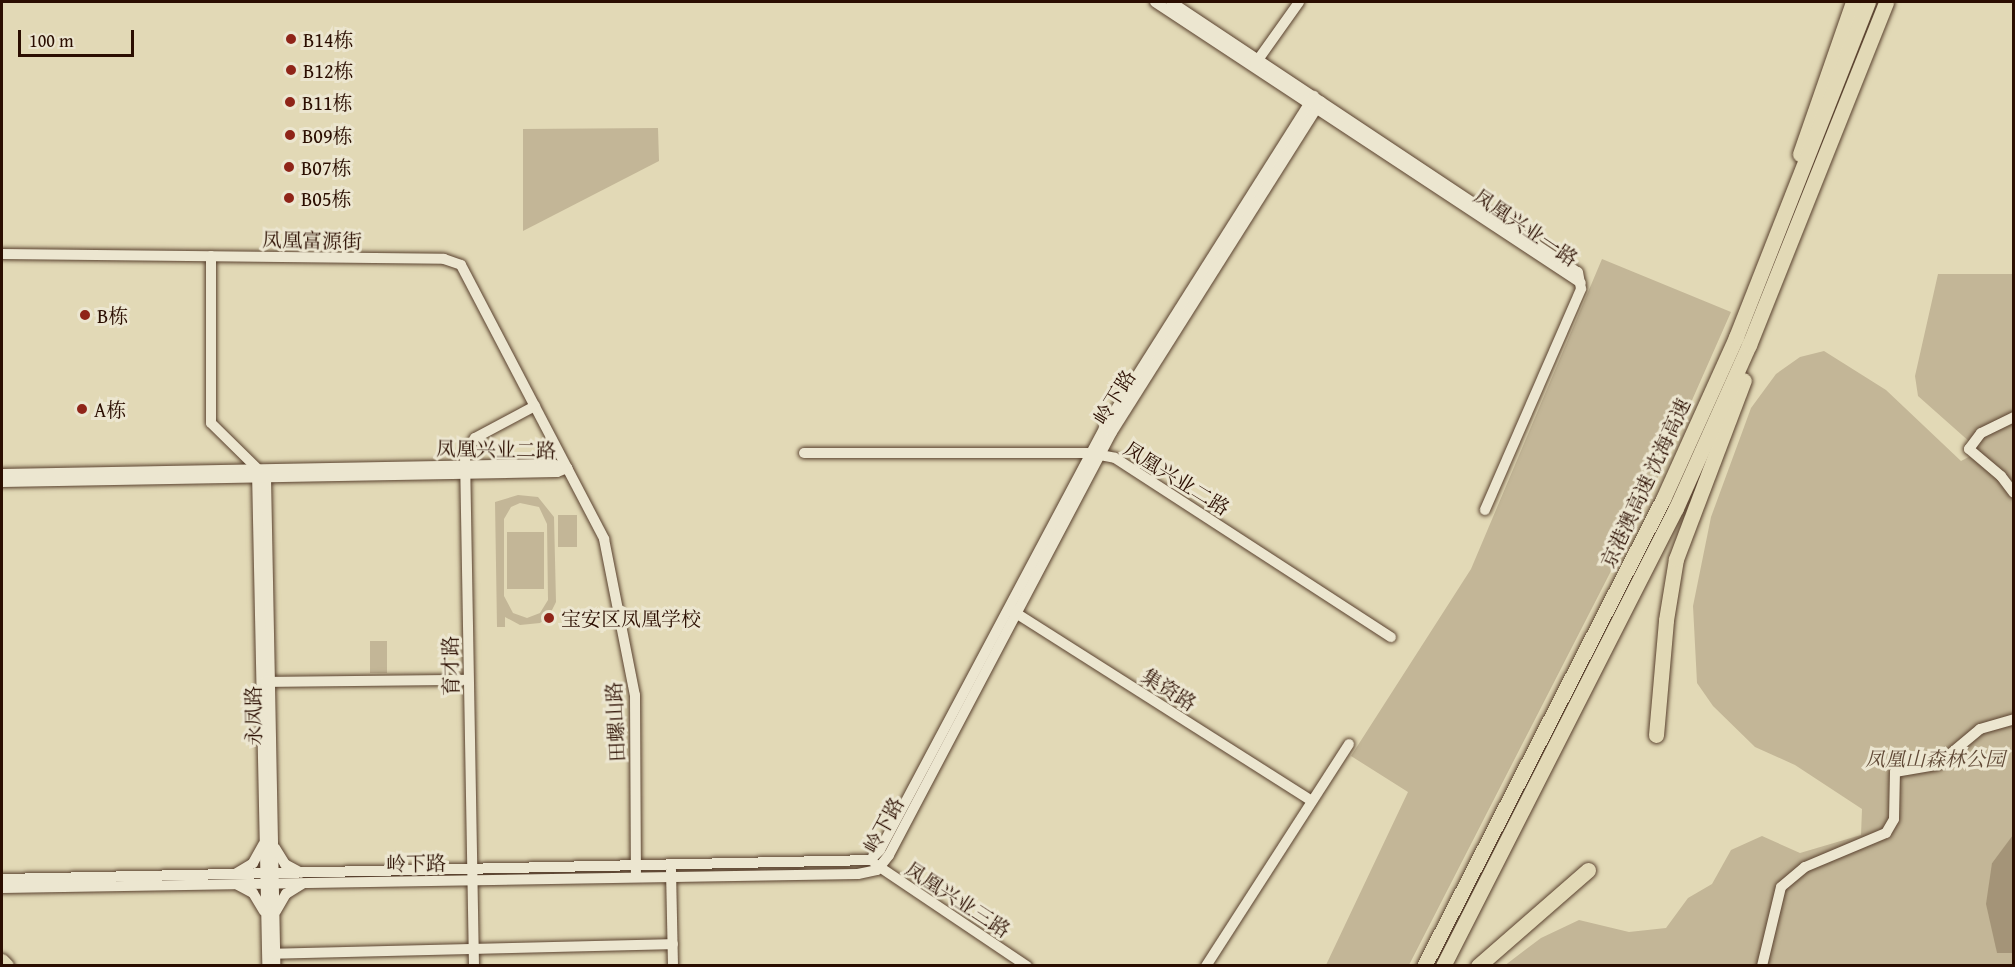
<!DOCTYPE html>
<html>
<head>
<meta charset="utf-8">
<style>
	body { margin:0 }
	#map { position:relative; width:2015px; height:967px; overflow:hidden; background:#e2d9b6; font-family:"Gentium Book Plus","Noto Serif SC",serif }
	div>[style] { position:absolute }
	.green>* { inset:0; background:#c3b697; transform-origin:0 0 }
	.water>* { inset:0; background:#a49478 }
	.roads { filter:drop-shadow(0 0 2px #59412e) drop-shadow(0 0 2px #59412e) }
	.minor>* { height:10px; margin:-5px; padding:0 5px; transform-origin:5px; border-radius:5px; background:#ece6d0 }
	.major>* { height:14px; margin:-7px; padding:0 7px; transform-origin:7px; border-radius:7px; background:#e2d9b6 }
	.highway>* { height:15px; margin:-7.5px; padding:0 7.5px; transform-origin:7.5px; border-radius:7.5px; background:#e2d9b6 }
	.dots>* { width:16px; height:16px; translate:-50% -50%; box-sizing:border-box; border:3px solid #ece6d0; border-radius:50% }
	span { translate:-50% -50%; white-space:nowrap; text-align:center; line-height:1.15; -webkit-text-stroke:6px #ece6d0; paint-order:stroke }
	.poi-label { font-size:20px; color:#2b0e01 }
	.left { translate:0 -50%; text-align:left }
	.street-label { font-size:20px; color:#2b0e01 }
	.park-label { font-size:20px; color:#604936; font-style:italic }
	.frame { position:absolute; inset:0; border:3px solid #2b0e01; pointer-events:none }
	.scale { position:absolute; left:18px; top:30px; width:116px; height:27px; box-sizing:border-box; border:3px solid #2b0e01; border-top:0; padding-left:8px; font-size:18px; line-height:21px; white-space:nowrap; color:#2b0e01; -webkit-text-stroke:4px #ece6d0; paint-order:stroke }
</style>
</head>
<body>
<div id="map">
	<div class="green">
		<i style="clip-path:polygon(658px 128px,659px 161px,523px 231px,523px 129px)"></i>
		<i style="clip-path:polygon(1602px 259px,1731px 312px,1651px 493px,1409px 965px,1326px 965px,1408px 792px,1351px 756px,1471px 569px)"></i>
		<i style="clip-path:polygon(1938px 274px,2013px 274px,2014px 835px,1992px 863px,1997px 953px,2013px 953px,2013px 965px,1504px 966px,1541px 938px,1579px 920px,1629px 932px,1666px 928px,1688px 898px,1712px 884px,1731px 850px,1762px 836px,1800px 853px,1861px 835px,1862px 809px,1795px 765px,1755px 747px,1713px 706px,1697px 683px,1693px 606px,1711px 517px,1751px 408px,1776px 374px,1800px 357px,1824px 351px,1886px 390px,1961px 461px,1980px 451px,1918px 396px,1915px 376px)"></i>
		<i style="clip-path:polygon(evenodd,518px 495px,538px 497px,554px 517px,556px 602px,550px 614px,540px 623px,520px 625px,505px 617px,505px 627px,497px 627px,495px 502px,518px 495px,520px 503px,539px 507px,547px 524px,548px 600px,540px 613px,527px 618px,513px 613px,504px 596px,504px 519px,511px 507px,520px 503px)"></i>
		<i style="left:558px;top:515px;width:19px;height:32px"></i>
		<i style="left:507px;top:532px;width:37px;height:57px"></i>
		<i style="left:370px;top:641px;width:17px;height:32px"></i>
	</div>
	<div class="water">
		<i style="clip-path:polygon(2013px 835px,2013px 953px,1997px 953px,1986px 904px,1992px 863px)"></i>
	</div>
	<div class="roads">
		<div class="minor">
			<i style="left:1155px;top:2px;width:510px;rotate:33.41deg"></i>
			<i style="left:1171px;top:2px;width:488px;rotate:33.6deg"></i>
			<i style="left:1578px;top:272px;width:17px;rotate:80deg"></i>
			<i style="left:1581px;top:289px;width:241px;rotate:113.5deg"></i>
			<i style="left:1255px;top:64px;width:76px;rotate:-54.6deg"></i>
			<i style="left:2px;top:254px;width:442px;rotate:0.6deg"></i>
			<i style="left:444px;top:259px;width:18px;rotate:19deg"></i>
			<i style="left:461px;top:265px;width:309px;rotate:62.4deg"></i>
			<i style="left:604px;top:539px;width:159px;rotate:78.8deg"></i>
			<i style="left:635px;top:695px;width:179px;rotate:89.7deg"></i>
			<i style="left:211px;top:256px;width:167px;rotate:90deg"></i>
			<i style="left:211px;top:423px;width:77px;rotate:44.5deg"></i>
			<i style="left:266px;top:477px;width:489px;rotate:88.9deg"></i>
			<i style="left:2014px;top:417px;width:37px;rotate:154deg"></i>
			<i style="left:1981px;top:433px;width:20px;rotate:127deg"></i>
			<i style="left:1969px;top:449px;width:42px;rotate:40.2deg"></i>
			<i style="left:2001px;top:476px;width:21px;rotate:53deg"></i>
			<i style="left:804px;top:453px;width:286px"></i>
			<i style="left:1090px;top:453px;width:25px;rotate:11deg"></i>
			<i style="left:1115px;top:458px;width:329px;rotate:33deg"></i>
			<i style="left:257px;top:472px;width:494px;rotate:88.8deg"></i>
			<i style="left:2px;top:474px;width:550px;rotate:-1.04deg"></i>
			<i style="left:552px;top:464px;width:16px;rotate:15deg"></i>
			<i style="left:2px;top:482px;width:555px;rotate:-1.03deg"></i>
			<i style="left:557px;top:472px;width:11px;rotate:-22deg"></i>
			<i style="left:1011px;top:610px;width:356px;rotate:32.4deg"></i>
			<i style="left:265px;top:682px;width:203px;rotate:-0.6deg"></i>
			<i style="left:275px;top:848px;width:19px;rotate:58deg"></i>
			<i style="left:285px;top:864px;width:18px;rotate:29deg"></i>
			<i style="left:875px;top:864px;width:183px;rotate:33.9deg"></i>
			<i style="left:671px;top:870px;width:96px;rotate:88.8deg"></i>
			<i style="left:235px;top:874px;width:21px;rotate:-31deg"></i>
			<i style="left:253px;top:863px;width:21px;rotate:-61deg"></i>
			<i style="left:2px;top:879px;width:868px;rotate:-1.25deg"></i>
			<i style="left:870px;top:860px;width:14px;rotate:-45deg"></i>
			<i style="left:880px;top:850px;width:478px;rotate:-62deg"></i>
			<i style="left:1104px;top:428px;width:393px;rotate:-57.7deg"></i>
			<i style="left:238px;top:885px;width:17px;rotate:28deg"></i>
			<i style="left:253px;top:893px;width:21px;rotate:59deg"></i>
			<i style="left:2px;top:888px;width:856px;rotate:-0.94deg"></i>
			<i style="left:858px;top:874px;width:19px;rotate:-12deg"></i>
			<i style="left:877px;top:870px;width:19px;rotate:-51deg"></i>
			<i style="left:889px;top:855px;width:478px;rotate:-62.2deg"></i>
			<i style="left:1112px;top:432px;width:391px;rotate:-57.7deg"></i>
			<i style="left:276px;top:911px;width:20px;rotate:-60deg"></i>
			<i style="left:286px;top:894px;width:19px;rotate:-32deg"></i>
			<i style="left:268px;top:954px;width:405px;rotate:-1.4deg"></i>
			<i style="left:474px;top:966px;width:512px;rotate:-91.01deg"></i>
			<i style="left:465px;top:454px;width:19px;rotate:-58deg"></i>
			<i style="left:475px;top:438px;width:68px;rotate:-28.1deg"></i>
			<i style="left:1206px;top:966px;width:264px;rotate:-57.2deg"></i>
			<i style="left:1762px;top:966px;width:81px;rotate:-76.5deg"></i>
			<i style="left:1781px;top:887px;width:31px;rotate:-40deg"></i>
			<i style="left:1805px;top:867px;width:88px;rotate:-22.8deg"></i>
			<i style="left:1886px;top:833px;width:16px;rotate:-60deg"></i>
			<i style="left:1894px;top:819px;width:47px;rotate:-88.8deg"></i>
			<i style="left:1895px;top:772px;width:43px;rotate:-9.5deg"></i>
			<i style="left:1937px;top:765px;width:56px;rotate:-39.9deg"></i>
			<i style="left:1980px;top:729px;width:35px;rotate:-16deg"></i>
		</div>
		<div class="major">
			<i style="left:2px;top:961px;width:7px;rotate:45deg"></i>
		</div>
		<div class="highway">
			<i style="left:1800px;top:154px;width:161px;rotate:-70.8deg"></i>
			<i style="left:1656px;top:735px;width:115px;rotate:-85deg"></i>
			<i style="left:1666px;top:620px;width:62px;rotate:-80.7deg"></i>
			<i style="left:1676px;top:559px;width:191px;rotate:-69.2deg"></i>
			<i style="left:1424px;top:966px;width:525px;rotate:-62.9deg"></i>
			<i style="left:1663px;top:499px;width:178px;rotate:-65.7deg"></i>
			<i style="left:1736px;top:337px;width:360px;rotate:-68.5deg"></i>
			<i style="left:1443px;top:966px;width:514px;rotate:-63.04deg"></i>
			<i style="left:1676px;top:508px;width:179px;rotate:-65.9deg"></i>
			<i style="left:1749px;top:345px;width:369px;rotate:-68.2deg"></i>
			<i style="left:1478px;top:966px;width:146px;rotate:-41.1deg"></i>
		</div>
	</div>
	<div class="dots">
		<i style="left:291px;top:39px;background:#8f2418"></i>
		<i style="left:291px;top:70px;background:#8f2418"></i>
		<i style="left:290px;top:102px;background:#8f2418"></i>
		<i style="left:290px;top:135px;background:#8f2418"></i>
		<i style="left:289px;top:167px;background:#8f2418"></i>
		<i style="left:289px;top:198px;background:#8f2418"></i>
		<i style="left:85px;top:315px;background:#8f2418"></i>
		<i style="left:82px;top:409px;background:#8f2418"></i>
		<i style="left:549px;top:618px;background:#8f2418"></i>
	</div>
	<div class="poi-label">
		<span class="left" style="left:303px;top:39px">B14栋</span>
		<span class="left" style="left:303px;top:70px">B12栋</span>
		<span class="left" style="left:302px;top:102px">B11栋</span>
		<span class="left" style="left:302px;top:135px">B09栋</span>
		<span class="left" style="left:301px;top:167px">B07栋</span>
		<span class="left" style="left:301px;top:198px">B05栋</span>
		<span class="left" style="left:97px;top:315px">B栋</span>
		<span class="left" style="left:94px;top:409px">A栋</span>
		<span class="left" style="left:561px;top:618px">宝安区凤凰学校</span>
	</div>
	<div class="street-label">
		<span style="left:1526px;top:227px;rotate:34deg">凤凰兴业一路</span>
		<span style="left:312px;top:240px;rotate:1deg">凤凰富源街</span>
		<span style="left:1114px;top:397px;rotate:-58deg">岭下路</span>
		<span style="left:496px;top:449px;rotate:1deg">凤凰兴业二路</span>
		<span style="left:1177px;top:478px;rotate:32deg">凤凰兴业二路</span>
		<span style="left:1645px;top:483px;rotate:-65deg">京港澳高速 沈海高速</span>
		<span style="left:450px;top:666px;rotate:-91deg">育才路</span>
		<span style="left:1169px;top:689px;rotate:32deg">集资路</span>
		<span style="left:253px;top:716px;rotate:-91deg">永凤路</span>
		<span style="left:615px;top:722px;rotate:-93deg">田螺山路</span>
		<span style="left:883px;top:825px;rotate:-61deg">岭下路</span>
		<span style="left:416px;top:863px;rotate:-1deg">岭下路</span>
		<span style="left:958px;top:899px;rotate:33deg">凤凰兴业三路</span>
	</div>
	<div class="park-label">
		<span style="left:1935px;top:758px">凤凰山森林公园</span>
	</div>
	<div class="frame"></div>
	<div class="scale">100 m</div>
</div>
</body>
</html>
